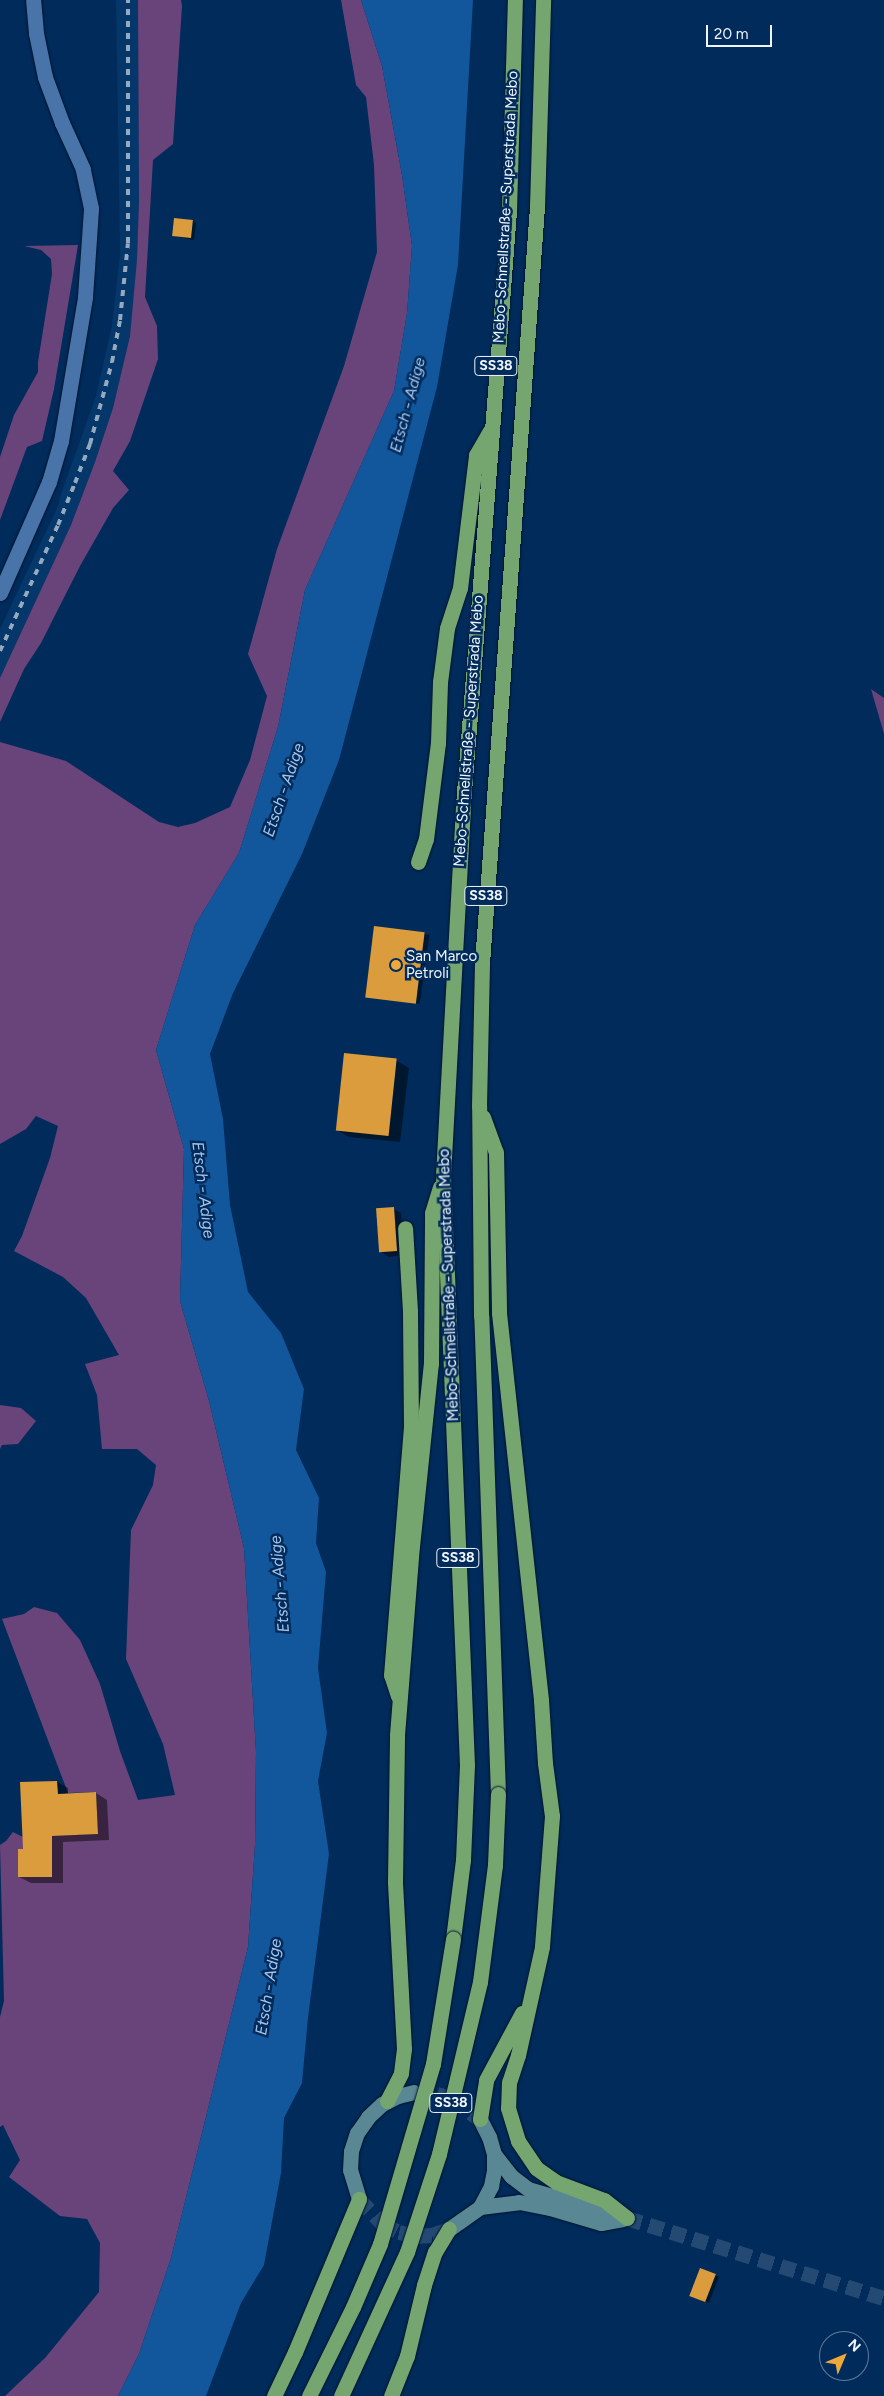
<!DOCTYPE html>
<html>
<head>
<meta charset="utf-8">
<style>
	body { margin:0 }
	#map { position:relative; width:884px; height:2396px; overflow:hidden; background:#002b5a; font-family:Figtree,sans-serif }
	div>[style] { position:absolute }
	.built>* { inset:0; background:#05376b }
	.green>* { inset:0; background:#69447b }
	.water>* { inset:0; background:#12569c }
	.shadow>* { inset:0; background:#0007; transform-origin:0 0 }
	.building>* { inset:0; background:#da9c3d; transform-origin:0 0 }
	.secondary-tunnel>* { height:15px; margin-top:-7.5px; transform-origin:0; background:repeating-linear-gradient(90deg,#244972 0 15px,transparent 0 23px) }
	.roads { filter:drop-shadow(0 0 1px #01142d) drop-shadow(0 0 1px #01142d) }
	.minor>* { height:15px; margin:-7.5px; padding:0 7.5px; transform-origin:7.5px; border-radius:7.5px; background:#4874a9 }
	.secondary>* { height:15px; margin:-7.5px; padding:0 7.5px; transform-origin:7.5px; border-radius:7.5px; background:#598793 }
	.trunk>* { height:15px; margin:-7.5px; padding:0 7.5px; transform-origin:7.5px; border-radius:7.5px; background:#76a670 }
	.rail>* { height:4px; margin-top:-2px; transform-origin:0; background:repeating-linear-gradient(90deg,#96aabf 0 6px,transparent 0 12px) }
	.bridges { filter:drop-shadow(0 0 1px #01142d) drop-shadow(0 0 1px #01142d) }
	.trunk-bridge>* { height:15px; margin:-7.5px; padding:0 7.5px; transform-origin:7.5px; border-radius:7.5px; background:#76a670 }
	.dots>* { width:14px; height:14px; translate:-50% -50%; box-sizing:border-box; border:2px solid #002b5a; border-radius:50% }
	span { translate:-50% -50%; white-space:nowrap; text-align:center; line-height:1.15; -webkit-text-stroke:5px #002b5a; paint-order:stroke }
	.shield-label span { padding:1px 4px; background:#002b5a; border:1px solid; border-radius:4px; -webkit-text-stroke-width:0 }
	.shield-label { font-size:14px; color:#f0f5fb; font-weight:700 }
	.street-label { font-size:15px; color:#f0f5fb }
	.poi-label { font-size:15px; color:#f0f5fb }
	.left { translate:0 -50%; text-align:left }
	.water-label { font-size:16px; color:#a6c5ec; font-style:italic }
	.north { position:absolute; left:819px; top:2331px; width:50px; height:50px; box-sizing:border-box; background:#002b5a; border:1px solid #607c9a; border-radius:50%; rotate:45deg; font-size:14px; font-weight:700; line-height:20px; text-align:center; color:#f0f5fb }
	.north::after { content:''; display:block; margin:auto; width:18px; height:22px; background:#eea83c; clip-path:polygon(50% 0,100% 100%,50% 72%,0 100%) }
	.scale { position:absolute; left:706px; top:25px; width:66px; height:22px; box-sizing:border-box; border:2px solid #f0f5fb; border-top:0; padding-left:6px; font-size:15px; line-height:18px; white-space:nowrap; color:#f0f5fb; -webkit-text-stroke:4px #002b5a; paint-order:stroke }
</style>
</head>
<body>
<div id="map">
	<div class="built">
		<i style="clip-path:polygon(116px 0,138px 0,139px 200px,137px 259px,130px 336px,113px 408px,95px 462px,71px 525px,0 678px,0 629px,59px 504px,60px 497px,96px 396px,112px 325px,120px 254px)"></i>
	</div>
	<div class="green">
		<i style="clip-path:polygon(138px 0,181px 0,182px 6px,173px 144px,153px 160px,145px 297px,157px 326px,158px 359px,130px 441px,113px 471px,129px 490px,113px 508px,80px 566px,41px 643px,24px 669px,0 722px,0 678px,71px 525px,95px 462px,113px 408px,130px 336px,137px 259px,139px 200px)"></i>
		<i style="clip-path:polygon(341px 0,361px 0,382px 66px,402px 175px,412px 246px,407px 313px,394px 391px,305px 590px,278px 727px,239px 853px,195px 925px,156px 1050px,184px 1149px,180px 1301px,209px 1401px,244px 1548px,256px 1752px,255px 1845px,248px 1947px,171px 2258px,139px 2354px,118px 2396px,5px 2396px,45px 2358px,99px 2292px,100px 2243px,87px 2219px,60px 2216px,9px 2177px,20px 2160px,3px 2125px,0 2127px,0 2017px,4px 2001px,0 1845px,6px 1841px,13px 1832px,23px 1837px,98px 1834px,96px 1792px,68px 1793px,2px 1619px,24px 1614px,34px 1607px,57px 1613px,80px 1640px,100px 1684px,120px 1751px,138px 1800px,175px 1795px,163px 1744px,126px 1659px,131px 1530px,153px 1485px,156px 1465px,137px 1449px,102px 1449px,97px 1395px,85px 1364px,119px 1355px,86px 1298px,63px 1277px,14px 1251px,22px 1236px,50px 1158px,58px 1126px,36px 1116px,26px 1129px,0 1144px,0 742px,66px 761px,159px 822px,178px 827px,195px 823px,230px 807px,250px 760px,267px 696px,248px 654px,277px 549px,344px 366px,377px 252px,374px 165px,366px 97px,356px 85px)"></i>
		<i style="clip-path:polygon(78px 245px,54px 389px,42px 441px,27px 447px,0 520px,0 457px,14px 415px,38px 372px,38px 362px,52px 274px,51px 259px,41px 250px,24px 246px)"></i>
		<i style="clip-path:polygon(871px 689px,884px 698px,884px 734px)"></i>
		<i style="clip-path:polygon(0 1405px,21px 1408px,36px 1421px,18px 1444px,2px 1445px,0 1449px)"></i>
	</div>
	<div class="water">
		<i style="clip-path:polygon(361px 0,473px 0,458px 265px,437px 387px,339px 760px,302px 854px,233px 993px,210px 1054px,223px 1119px,230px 1205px,248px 1292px,281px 1333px,304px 1389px,296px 1450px,319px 1498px,316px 1543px,326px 1572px,318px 1668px,327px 1733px,318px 1781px,329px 1854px,308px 2018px,302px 2083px,284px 2118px,281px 2173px,264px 2265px,241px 2303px,206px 2396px,118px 2396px,139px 2354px,171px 2258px,248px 1947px,255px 1845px,256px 1752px,244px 1548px,209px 1401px,180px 1301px,184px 1149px,156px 1050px,195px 925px,239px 853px,278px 727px,305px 590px,394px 391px,407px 313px,412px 246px,402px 175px,382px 66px)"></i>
	</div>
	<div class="shadow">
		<i style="clip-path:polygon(192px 221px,196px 223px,194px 240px,174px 236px)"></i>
		<i style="left:375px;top:927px;width:55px;height:70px;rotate:8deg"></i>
		<i style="clip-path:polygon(345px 1055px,397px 1061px,409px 1068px,400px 1142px,349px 1137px,337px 1130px)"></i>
		<i style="clip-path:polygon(393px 1209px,401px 1213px,404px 1255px,389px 1257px,381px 1252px)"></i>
		<i style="clip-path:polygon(57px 1782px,68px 1788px,68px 1795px,96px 1793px,107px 1800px,109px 1840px,63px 1842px,63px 1883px,31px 1883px,19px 1877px,25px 1850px)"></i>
		<i style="clip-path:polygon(715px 2275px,719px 2277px,709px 2303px,695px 2298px)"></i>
	</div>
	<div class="building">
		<i style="left:174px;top:218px;width:19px;height:18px;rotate:6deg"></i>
		<i style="left:374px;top:926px;width:51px;height:72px;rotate:7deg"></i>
		<i style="left:344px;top:1053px;width:53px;height:78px;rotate:6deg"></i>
		<i style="left:394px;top:1207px;width:44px;height:18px;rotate:86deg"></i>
		<i style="clip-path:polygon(57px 1781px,58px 1794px,96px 1792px,98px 1834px,52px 1836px,52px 1877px,18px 1877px,18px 1849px,23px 1849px,20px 1782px)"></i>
		<i style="left:700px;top:2268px;width:17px;height:30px;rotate:21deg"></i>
	</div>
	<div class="secondary-tunnel">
		<i style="left:414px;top:2092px;width:23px;rotate:5deg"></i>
		<i style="left:437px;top:2094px;width:17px;rotate:17deg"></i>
		<i style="left:453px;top:2099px;width:34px;rotate:37deg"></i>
		<i style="left:359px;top:2199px;width:35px;rotate:46deg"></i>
		<i style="left:383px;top:2224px;width:18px;rotate:27deg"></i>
		<i style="left:399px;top:2232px;width:18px;rotate:13deg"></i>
		<i style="left:417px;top:2236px;width:15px;rotate:-4deg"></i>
		<i style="left:432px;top:2235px;width:18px;rotate:-19deg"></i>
		<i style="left:627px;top:2218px;width:269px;rotate:17.3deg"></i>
	</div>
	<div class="roads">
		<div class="minor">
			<i style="left:0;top:593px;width:121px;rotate:-66.2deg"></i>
			<i style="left:49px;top:482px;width:43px;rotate:-73.7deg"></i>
			<i style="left:61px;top:441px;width:146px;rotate:-80.5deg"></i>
			<i style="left:85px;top:297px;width:89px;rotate:-86.1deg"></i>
			<i style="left:91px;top:208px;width:40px;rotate:-102deg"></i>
			<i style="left:83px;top:169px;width:51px;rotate:-114.5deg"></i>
			<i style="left:62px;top:123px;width:49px;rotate:-110.3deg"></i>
			<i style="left:45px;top:77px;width:45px;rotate:-101.6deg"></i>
			<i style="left:36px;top:33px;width:33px;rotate:-95deg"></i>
		</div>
		<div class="secondary">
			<i style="left:494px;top:2154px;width:28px;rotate:52deg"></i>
			<i style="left:511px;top:2176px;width:21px;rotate:37deg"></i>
			<i style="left:528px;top:2189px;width:103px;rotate:16.3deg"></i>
			<i style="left:359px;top:2199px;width:30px;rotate:-107deg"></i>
			<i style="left:350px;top:2170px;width:19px;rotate:-87deg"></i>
			<i style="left:351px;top:2151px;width:19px;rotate:-72deg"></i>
			<i style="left:357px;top:2133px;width:19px;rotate:-55deg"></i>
			<i style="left:368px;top:2117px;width:19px;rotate:-43deg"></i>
			<i style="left:382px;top:2104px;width:18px;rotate:-27deg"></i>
			<i style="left:398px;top:2096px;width:16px;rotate:-14deg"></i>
			<i style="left:480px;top:2207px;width:39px;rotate:-7deg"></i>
			<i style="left:519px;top:2202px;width:32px;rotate:11deg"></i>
			<i style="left:550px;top:2208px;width:53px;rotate:16.4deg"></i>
			<i style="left:601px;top:2223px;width:22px;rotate:-10deg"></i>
			<i style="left:449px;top:2229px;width:38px;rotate:-35deg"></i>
			<i style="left:480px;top:2207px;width:24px;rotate:-62deg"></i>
			<i style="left:491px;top:2186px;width:16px;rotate:-79deg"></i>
			<i style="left:494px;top:2170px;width:16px;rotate:-90deg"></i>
			<i style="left:494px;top:2154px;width:18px;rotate:-106deg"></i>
			<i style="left:489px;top:2137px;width:20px;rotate:-117deg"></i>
		</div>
		<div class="trunk">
			<i style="left:418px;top:862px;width:24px;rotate:-71deg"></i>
			<i style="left:426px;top:839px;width:97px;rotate:-82.9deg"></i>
			<i style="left:438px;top:743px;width:61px;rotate:-88.1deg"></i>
			<i style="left:440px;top:682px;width:54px;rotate:-82.6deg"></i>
			<i style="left:447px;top:628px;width:42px;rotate:-72deg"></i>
			<i style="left:460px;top:588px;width:134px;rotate:-83.1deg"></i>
			<i style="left:476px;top:455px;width:28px;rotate:-60deg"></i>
			<i style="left:483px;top:1117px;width:37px;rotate:70deg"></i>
			<i style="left:496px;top:1152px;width:161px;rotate:88.9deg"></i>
			<i style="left:499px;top:1313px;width:389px;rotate:83.8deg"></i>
			<i style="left:541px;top:1700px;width:63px;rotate:86.4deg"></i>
			<i style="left:545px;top:1763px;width:53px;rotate:82.5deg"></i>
			<i style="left:552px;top:1816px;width:131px;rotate:94.4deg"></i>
			<i style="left:542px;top:1947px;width:111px;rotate:102.5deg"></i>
			<i style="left:518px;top:2055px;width:28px;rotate:108deg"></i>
			<i style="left:509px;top:2082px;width:26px;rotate:92deg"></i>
			<i style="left:508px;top:2108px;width:34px;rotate:73deg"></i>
			<i style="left:518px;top:2141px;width:32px;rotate:56deg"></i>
			<i style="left:536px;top:2168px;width:24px;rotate:35deg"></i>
			<i style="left:556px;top:2182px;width:51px;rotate:20.6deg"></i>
			<i style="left:604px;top:2200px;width:29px;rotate:38deg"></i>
			<i style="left:398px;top:1696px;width:22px;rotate:-108deg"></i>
			<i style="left:391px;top:1675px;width:249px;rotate:-85.4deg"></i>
			<i style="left:411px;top:1427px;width:116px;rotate:-90.5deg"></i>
			<i style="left:410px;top:1311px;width:83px;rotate:-93.4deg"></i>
			<i style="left:498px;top:1794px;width:478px;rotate:-92deg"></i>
			<i style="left:481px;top:1316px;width:210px;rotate:-90.5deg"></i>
			<i style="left:479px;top:1106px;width:143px;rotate:-88.8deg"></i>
			<i style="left:482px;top:963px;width:758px;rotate:-85.84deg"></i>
			<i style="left:537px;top:207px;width:207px;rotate:-88.3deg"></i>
			<i style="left:453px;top:1939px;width:80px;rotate:-82.8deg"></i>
			<i style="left:463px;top:1860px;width:95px;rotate:-87.6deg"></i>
			<i style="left:467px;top:1765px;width:589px;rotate:-92.33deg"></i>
			<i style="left:443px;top:1176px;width:372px;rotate:-86.9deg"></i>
			<i style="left:463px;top:805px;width:596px;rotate:-85.57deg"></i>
			<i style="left:509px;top:211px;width:211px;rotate:-88.4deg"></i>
			<i style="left:387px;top:2101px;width:31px;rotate:-63deg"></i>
			<i style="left:401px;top:2073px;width:24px;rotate:-83deg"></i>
			<i style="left:404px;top:2049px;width:167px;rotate:-93.1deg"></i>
			<i style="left:395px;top:1882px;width:147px;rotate:-89.2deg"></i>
			<i style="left:397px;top:1735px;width:180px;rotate:-85.5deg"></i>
			<i style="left:411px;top:1556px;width:193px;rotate:-84.1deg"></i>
			<i style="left:431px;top:1364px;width:151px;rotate:-89.6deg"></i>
			<i style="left:432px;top:1213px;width:27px;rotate:-73deg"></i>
			<i style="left:480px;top:2119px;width:39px;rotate:-81deg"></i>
			<i style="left:486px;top:2080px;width:76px;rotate:-61.8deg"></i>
			<i style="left:274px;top:2396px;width:49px;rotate:-64.5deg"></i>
			<i style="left:295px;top:2352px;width:166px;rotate:-67.3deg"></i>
			<i style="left:391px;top:2396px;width:43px;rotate:-68.2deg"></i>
			<i style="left:407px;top:2356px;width:73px;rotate:-76.5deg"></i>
			<i style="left:424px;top:2285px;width:35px;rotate:-72deg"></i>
			<i style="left:435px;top:2252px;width:27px;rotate:-59deg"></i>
		</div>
	</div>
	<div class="rail">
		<i style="left:0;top:651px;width:139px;rotate:-65.3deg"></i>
		<i style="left:58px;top:525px;width:45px;rotate:-68deg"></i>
		<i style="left:75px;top:483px;width:42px;rotate:-69deg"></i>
		<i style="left:90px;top:444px;width:85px;rotate:-75deg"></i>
		<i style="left:112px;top:362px;width:43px;rotate:-79.2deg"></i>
		<i style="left:120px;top:320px;width:77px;rotate:-84.1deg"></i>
		<i style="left:128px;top:243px;width:243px;rotate:-90deg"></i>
	</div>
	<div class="bridges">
		<div class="trunk-bridge">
			<i style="left:309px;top:2396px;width:99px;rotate:-63.7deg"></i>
			<i style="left:353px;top:2307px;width:69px;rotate:-66.8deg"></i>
			<i style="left:380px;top:2244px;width:188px;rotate:-73.6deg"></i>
			<i style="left:433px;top:2064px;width:127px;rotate:-80.9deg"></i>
			<i style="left:341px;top:2396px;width:158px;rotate:-65.4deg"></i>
			<i style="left:407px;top:2252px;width:103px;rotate:-71.9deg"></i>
			<i style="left:439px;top:2154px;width:177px;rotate:-76.6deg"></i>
			<i style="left:480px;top:1982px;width:118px;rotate:-82.7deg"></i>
			<i style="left:495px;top:1865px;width:71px;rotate:-87.6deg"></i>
		</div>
	</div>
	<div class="dots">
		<i style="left:396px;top:965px;background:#eea83c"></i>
	</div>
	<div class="shield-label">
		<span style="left:496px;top:366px">SS38</span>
		<span style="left:486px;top:896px">SS38</span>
		<span style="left:458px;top:1558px">SS38</span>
		<span style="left:451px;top:2103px">SS38</span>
	</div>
	<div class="street-label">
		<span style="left:506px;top:207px;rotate:-87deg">Mebo-Schnellstraße - Superstrada Mebo</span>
		<span style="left:469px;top:731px;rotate:-86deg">Mebo-Schnellstraße - Superstrada Mebo</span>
		<span style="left:449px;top:1285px;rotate:-92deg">Mebo-Schnellstraße - Superstrada Mebo</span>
	</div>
	<div class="poi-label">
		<span class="left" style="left:406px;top:965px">San Marco<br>Petroli</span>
	</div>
	<div class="water-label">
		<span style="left:408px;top:405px;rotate:-75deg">Etsch - Adige</span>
		<span style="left:284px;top:790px;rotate:-71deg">Etsch - Adige</span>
		<span style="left:203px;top:1190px;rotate:83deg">Etsch - Adige</span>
		<span style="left:280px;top:1584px;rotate:-95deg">Etsch - Adige</span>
		<span style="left:269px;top:1987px;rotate:-81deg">Etsch - Adige</span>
	</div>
	<div class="north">N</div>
	<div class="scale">20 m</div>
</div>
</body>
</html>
